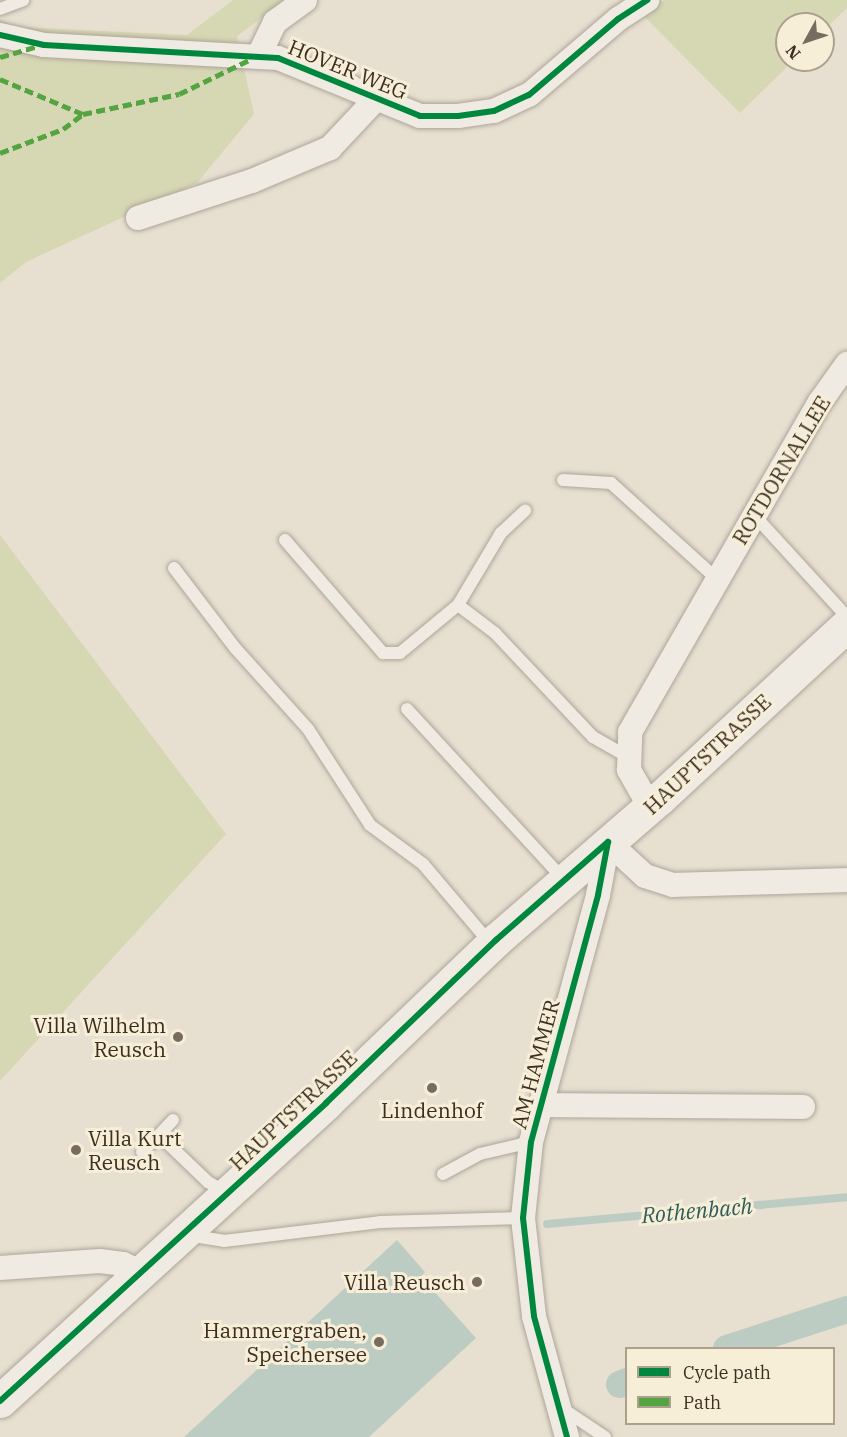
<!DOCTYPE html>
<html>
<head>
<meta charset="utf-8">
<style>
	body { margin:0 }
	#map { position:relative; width:847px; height:1437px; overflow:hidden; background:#e7e0d1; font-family:"IBM Plex Serif",serif }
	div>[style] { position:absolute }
	.green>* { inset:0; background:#d6d7b3 }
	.water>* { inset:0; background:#bcccc2 }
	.stream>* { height:8px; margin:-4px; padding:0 4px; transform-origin:4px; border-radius:4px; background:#bcccc2 }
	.canal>* { height:27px; margin:-13.5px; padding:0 13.5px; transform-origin:13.5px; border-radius:13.5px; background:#bcccc2 }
	.roads { filter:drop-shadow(0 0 2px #ada599) drop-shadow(0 0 2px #ada599) }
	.lane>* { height:12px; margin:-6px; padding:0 6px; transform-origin:6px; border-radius:6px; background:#efebe3 }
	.street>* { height:24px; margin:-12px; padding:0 12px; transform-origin:12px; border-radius:12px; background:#efebe3 }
	.secondary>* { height:33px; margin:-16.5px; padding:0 16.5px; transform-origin:16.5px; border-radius:16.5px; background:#efebe3 }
	.quiet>* { height:4.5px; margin-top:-2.25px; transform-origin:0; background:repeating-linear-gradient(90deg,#54a441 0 9px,transparent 0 13.5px) }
	.cycleway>* { height:6px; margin:-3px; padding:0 3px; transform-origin:3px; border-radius:3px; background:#00873e }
	.dots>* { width:16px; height:16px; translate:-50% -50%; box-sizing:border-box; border:3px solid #f7eed8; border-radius:50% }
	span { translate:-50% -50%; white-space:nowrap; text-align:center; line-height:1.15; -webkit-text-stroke:6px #f7eed8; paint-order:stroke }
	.street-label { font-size:21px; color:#3d2e20 }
	.poi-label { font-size:21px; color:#3d2e20 }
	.right { translate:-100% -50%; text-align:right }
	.left { translate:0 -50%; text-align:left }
	.water-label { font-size:22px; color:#2f5d5a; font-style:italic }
	.legend { position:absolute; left:625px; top:1347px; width:210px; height:78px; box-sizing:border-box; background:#f7eed8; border:2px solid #ada18e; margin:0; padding:8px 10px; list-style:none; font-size:18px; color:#3d2e20 }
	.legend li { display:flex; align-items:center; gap:12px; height:30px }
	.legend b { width:30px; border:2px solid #ada18e }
	.north { position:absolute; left:775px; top:12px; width:60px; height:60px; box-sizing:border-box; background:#f7eed8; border:2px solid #ada18e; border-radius:50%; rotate:230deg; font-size:16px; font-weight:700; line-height:24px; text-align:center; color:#3d2e20 }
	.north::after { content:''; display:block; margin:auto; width:21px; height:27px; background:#786c5e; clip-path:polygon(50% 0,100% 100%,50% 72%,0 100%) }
</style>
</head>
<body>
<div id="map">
	<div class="green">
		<i style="clip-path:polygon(233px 0,286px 0,237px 36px,254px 114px,197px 183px,26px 262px,0 283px,0 19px,16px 27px,187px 35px)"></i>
		<i style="clip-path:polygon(665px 0,847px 0,847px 8px,823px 31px,823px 24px,787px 24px,787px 60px,794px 60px,740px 113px,643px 15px)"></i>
		<i style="clip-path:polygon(0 535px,226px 834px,0 1081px)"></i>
	</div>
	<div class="water">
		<i style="clip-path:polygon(397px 1240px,425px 1272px,421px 1277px,476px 1338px,369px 1437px,184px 1437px)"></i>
	</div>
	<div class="stream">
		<i style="left:547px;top:1224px;width:301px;rotate:-5.1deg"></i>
	</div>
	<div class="canal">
		<i style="left:726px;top:1348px;width:127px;rotate:-17.9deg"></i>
		<i style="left:619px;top:1384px;width:8px;rotate:-23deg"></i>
	</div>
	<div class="roads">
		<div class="lane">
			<i style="left:0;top:9px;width:25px;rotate:-21deg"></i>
			<i style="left:563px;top:480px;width:48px;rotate:3.6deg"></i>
			<i style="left:611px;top:483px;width:143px;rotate:42.2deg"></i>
			<i style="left:754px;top:515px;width:138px;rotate:47.6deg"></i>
			<i style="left:285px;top:540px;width:150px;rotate:49.1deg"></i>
			<i style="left:383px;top:653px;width:17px"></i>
			<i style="left:400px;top:653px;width:75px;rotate:-39.6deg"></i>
			<i style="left:458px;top:605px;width:46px;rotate:37.1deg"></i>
			<i style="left:495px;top:633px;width:143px;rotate:46.7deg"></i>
			<i style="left:593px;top:737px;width:40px;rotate:29.7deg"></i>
			<i style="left:174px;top:568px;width:102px;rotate:52.6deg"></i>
			<i style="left:236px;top:649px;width:108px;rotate:48deg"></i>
			<i style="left:308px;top:729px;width:114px;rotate:57.1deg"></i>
			<i style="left:370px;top:825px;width:66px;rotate:36.3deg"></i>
			<i style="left:423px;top:864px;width:104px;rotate:49.7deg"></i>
			<i style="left:458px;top:605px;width:84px;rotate:-59.2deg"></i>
			<i style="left:501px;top:533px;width:33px;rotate:-43deg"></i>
			<i style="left:407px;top:709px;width:232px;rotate:47.4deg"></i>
			<i style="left:173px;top:1120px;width:21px;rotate:133deg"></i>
			<i style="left:159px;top:1135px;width:68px;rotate:43.8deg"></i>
			<i style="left:208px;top:1182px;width:22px;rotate:30deg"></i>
			<i style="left:142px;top:1152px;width:24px;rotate:-45deg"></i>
			<i style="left:443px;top:1174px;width:42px;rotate:-28.4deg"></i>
			<i style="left:480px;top:1154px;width:52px;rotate:-13.2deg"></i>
			<i style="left:187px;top:1235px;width:37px;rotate:9deg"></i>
			<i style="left:224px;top:1241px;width:157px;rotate:-6.9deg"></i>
			<i style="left:380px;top:1222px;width:143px;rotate:-1.6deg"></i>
			<i style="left:560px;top:1407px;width:54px;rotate:33.7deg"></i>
		</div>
		<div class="street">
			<i style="left:0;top:35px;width:45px;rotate:12.8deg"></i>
			<i style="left:44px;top:45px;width:234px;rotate:3.2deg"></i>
			<i style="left:278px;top:58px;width:153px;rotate:22.2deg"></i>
			<i style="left:420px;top:116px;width:38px"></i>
			<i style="left:458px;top:116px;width:36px;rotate:-8deg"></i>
			<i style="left:494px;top:111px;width:38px;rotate:-25deg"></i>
			<i style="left:529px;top:95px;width:117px;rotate:-40.5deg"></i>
			<i style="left:618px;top:19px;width:35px;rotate:-33deg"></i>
			<i style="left:259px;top:55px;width:37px;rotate:-64deg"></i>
			<i style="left:275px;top:22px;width:37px;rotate:-36deg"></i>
			<i style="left:138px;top:218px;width:120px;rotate:-18deg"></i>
			<i style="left:252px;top:181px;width:85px;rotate:-22.9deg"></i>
			<i style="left:330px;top:148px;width:66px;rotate:-46.8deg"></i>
			<i style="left:650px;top:807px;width:43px;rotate:-119.6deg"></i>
			<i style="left:629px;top:770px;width:38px;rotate:-88deg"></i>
			<i style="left:630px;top:732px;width:381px;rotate:-60.1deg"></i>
			<i style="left:820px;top:402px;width:47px;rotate:-54.6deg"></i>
			<i style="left:608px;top:842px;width:50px;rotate:42.6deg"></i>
			<i style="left:645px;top:876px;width:29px;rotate:18deg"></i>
			<i style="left:673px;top:885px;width:174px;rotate:-1.6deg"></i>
			<i style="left:541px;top:1105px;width:262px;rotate:0.4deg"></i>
			<i style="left:0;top:1268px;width:100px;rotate:-4deg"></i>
			<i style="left:100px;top:1261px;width:23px;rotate:7deg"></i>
			<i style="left:123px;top:1264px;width:21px;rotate:25deg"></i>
			<i style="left:567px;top:1437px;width:125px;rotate:-105.3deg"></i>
			<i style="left:534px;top:1316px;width:99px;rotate:-96.4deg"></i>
			<i style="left:523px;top:1218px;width:76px;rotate:-84deg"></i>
			<i style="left:531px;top:1142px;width:256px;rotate:-74.8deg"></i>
			<i style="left:598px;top:895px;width:54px;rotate:-79.3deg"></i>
		</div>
		<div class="secondary">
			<i style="left:0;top:1401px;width:442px;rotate:-42.4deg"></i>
			<i style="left:326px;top:1103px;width:236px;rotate:-43.8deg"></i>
			<i style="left:496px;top:940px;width:217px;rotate:-40.9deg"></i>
			<i style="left:660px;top:798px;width:255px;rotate:-42.8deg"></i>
		</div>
	</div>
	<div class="quiet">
		<i style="left:0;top:57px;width:40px;rotate:-16deg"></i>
		<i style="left:0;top:79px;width:90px;rotate:22.9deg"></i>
		<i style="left:83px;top:114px;width:98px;rotate:-11.8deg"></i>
		<i style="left:179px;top:94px;width:80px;rotate:-25.9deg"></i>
		<i style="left:0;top:153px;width:67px;rotate:-20.9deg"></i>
		<i style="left:63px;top:129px;width:25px;rotate:-37deg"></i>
	</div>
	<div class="cycleway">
		<i style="left:0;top:35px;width:45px;rotate:12.8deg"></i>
		<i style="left:44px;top:45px;width:234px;rotate:3.2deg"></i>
		<i style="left:278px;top:58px;width:153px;rotate:22.2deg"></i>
		<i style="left:420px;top:116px;width:38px"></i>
		<i style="left:458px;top:116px;width:36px;rotate:-8deg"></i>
		<i style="left:494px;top:111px;width:38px;rotate:-25deg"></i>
		<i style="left:529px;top:95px;width:117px;rotate:-40.5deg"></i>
		<i style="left:618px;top:19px;width:35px;rotate:-33deg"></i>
		<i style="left:0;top:1401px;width:442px;rotate:-42.4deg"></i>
		<i style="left:326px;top:1103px;width:236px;rotate:-43.8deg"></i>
		<i style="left:496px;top:940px;width:149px;rotate:-41.2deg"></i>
		<i style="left:567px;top:1437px;width:125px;rotate:-105.3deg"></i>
		<i style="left:534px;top:1316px;width:99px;rotate:-96.4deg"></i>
		<i style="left:523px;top:1218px;width:76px;rotate:-84deg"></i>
		<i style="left:531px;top:1142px;width:256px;rotate:-74.8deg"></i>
		<i style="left:598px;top:895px;width:54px;rotate:-79.3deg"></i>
	</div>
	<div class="dots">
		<i style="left:178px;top:1037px;background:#786c5e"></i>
		<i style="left:432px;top:1088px;background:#786c5e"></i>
		<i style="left:76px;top:1150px;background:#786c5e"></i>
		<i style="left:477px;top:1282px;background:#786c5e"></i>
		<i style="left:379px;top:1342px;background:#786c5e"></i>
	</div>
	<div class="street-label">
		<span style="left:348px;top:69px;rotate:22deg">HOVER WEG</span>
		<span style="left:781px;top:470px;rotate:-59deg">ROTDORNALLEE</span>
		<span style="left:707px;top:754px;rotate:-43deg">HAUPTSTRASSE</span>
		<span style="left:535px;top:1064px;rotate:-75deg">AM HAMMER</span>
		<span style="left:293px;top:1110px;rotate:-43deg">HAUPTSTRASSE</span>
	</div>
	<div class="poi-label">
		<span class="right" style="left:166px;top:1037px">Villa Wilhelm<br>Reusch</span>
		<span style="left:432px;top:1110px">Lindenhof</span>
		<span class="left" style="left:88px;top:1150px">Villa Kurt<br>Reusch</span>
		<span class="right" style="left:465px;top:1282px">Villa Reusch</span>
		<span class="right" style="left:367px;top:1342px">Hammergraben,<br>Speichersee</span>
	</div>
	<div class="water-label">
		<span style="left:697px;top:1210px;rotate:-5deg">Rothenbach</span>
	</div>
	<ul class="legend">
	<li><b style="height:8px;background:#00873e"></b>Cycle path</li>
	<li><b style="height:8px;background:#54a441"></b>Path</li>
	</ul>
	<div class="north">N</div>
</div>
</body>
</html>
